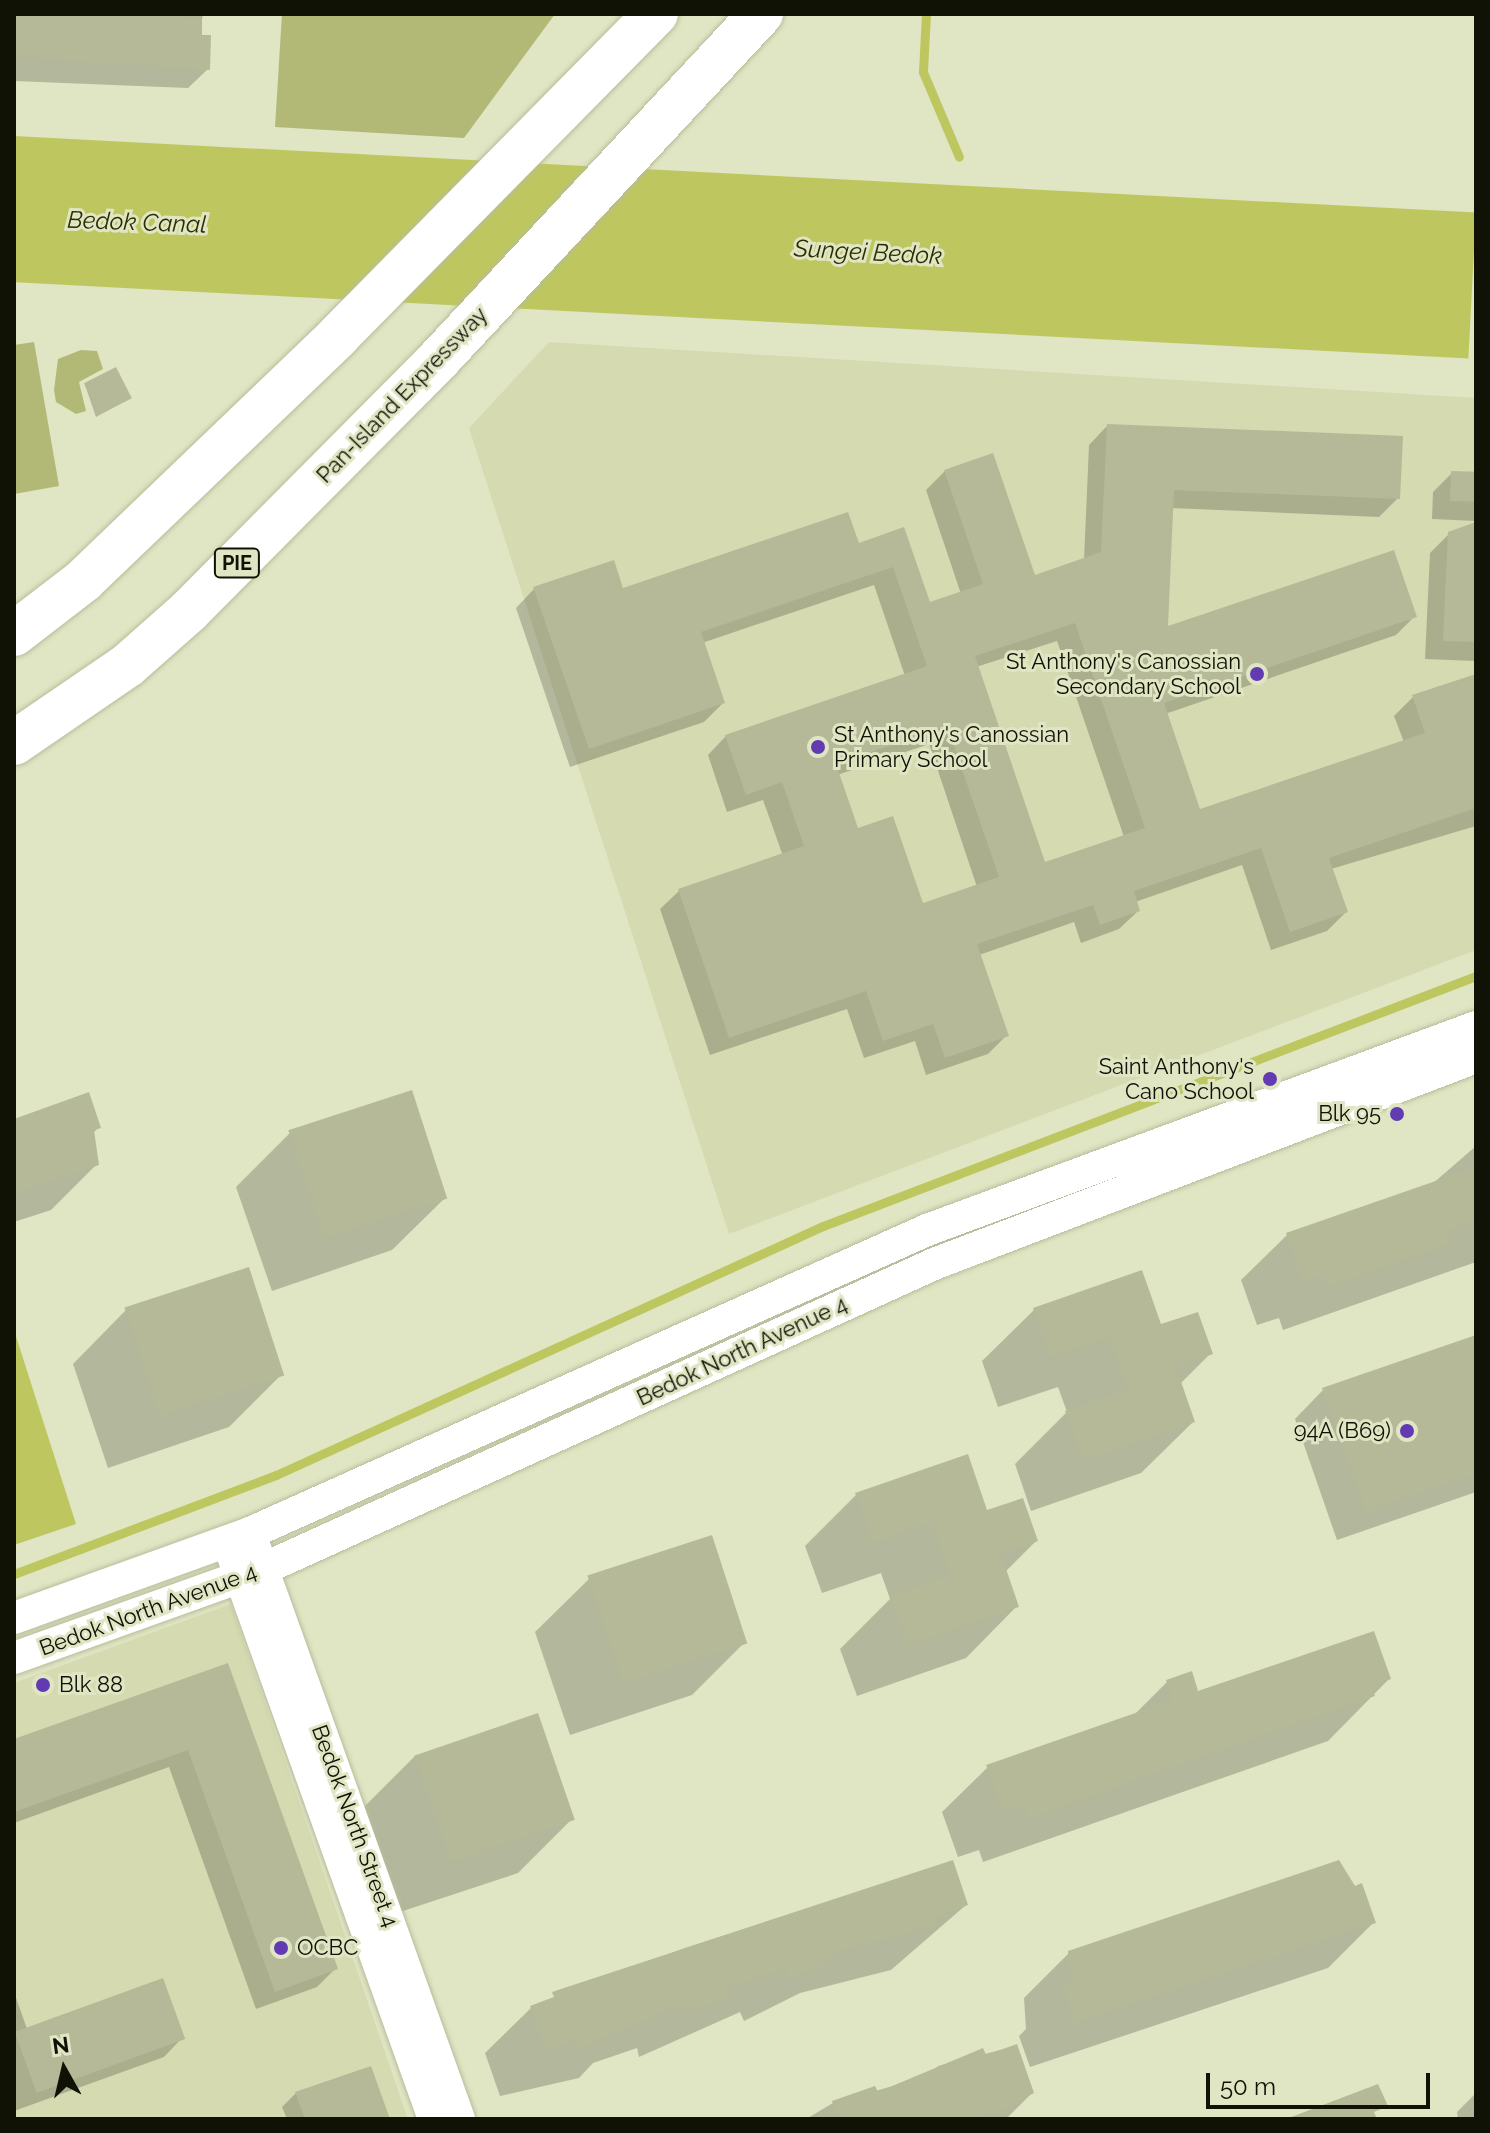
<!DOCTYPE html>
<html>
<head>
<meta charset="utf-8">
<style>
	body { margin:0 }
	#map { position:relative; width:1490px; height:2133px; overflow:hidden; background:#e0e5c3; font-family:Raleway,sans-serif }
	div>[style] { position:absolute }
	.built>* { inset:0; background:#d5dab1 }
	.green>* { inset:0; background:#b2b976 }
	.water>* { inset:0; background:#bec75f; transform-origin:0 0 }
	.shadow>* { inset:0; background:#0003 }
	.stream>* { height:9px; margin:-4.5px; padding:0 4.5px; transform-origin:4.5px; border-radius:4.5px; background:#bec75f }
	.building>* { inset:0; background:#b5b998; transform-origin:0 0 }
	.roads { filter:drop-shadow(0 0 2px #b8bc9b) drop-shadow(0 0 2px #b8bc9b) }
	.minor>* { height:32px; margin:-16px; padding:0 16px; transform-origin:16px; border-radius:16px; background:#fff }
	.motorway>* { height:44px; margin:-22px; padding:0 22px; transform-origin:22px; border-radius:22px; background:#fff }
	.dots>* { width:22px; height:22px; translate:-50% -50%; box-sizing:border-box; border:4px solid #e0e5c3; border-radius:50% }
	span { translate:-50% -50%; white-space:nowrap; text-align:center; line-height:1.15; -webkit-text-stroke:6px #e0e5c3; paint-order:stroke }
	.shield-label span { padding:2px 6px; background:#e0e5c3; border:2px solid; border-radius:6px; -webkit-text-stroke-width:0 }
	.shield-label { font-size:20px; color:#101206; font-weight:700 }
	.street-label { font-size:22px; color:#101206 }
	.poi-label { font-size:22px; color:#101206 }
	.right { translate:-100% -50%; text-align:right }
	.left { translate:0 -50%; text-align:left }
	.water-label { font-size:24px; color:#2a2d00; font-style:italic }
	.frame { position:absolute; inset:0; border:16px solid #101206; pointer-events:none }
	.north { position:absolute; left:24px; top:2029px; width:80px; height:80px; -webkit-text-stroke:6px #e0e5c3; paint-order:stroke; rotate:352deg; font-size:22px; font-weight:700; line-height:32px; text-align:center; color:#101206 }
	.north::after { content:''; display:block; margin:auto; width:28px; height:36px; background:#101206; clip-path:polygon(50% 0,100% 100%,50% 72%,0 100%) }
	.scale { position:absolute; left:1206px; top:2073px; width:224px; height:36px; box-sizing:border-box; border:4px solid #101206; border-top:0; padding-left:10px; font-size:24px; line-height:28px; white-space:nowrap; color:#101206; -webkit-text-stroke:6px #e0e5c3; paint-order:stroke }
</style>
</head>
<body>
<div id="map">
	<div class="built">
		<i style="clip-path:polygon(549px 342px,1476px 398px,1476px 950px,729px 1234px,469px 428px)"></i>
		<i style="clip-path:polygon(231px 1604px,408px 2119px,14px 2119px,14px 1683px)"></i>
	</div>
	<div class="green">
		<i style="clip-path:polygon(282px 14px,555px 14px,464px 138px,275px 127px)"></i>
		<i style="clip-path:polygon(34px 342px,59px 486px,14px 494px,14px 345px)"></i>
		<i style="clip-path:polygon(81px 350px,97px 351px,103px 369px,79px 382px,86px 411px,76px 414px,56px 402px,54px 390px,58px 359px)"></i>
	</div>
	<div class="water">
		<i style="left:14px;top:136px;width:1464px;height:146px;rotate:3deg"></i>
		<i style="clip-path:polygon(14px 1330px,76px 1524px,14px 1545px)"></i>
	</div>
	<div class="shadow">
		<i style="clip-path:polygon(14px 14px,203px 14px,199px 37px,208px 69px,188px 88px,14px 81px)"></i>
		<i style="clip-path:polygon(85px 385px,130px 398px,96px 417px)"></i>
		<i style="clip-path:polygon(evenodd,1107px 426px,1398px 498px,1379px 517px,1171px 508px,1166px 629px,1415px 616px,1396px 635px,1165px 714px,1199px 812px,1404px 742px,1394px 716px,1413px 697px,1476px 676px,1476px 826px,1331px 869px,1346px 912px,1327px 931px,1271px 950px,1242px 865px,1135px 902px,1138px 911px,1119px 929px,1081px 943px,1074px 922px,979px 955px,1007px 1035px,988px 1054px,926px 1075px,915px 1041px,864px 1058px,847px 1009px,710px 1055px,660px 909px,679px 891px,783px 856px,763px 800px,727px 812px,708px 755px,726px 736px,905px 676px,874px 585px,702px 643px,723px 703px,704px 722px,570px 767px,516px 608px,534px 589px,622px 591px,858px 545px,903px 530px,929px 605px,961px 594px,926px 490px,945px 471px,1034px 577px,1084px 560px,1089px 445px,1107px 426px,1057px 641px,1124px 837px,1043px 864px,976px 667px,1057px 641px,1107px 426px,929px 744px,977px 887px,922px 905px,857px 831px,837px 775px,929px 744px)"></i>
		<i style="clip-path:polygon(1452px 473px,1476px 474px,1476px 521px,1432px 519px,1433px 492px)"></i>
		<i style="clip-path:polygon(1476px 525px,1476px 661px,1425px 659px,1430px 553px,1449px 534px)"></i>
		<i style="clip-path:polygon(14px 1120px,99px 1127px,93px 1133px,97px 1164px,51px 1210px,14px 1222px)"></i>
		<i style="clip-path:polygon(290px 1133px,446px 1197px,392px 1250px,272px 1291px,236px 1187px)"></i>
		<i style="clip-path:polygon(1476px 1146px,1476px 1262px,1283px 1330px,1279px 1318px,1257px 1325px,1241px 1280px,1287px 1235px,1431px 1185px)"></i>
		<i style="clip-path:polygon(126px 1310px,282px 1374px,229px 1427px,108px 1468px,73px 1364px)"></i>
		<i style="clip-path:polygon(1034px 1310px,1210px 1354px,1180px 1384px,1193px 1422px,1141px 1473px,1031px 1511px,1015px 1464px,1067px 1412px,1058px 1387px,998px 1407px,982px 1361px)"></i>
		<i style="clip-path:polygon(1476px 1338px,1476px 1492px,1337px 1540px,1295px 1419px,1323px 1390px)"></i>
		<i style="clip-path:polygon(856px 1495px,986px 1513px,1036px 1541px,1005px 1572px,1017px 1606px,966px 1658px,857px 1696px,840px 1649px,890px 1599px,881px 1573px,822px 1593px,805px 1546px)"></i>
		<i style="clip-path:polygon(589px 1579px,745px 1642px,692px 1695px,570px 1735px,535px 1632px)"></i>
		<i style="clip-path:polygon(227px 1665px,336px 1968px,317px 1987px,256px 2009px,169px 1767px,14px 1823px,14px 1741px)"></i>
		<i style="clip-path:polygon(1389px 1679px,1328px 1741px,983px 1862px,979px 1850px,958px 1857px,942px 1812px,988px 1767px,1132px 1717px,1167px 1682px,1197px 1694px)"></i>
		<i style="clip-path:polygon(415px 1756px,571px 1820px,518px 1873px,397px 1913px,362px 1809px)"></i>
		<i style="clip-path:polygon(951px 1862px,966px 1905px,891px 1970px,800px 1993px,744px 2021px,740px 2012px,639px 2057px,637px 2048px,593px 2063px,579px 2078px,500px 2096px,485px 2053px,531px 2008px,682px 1949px)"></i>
		<i style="clip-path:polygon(1373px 1923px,1328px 1968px,1030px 2067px,1019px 2036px,1026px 2029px,1024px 1998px,1069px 1953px)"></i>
		<i style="clip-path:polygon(14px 1992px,27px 2029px,182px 2038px,164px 2057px,14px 2111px)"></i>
		<i style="clip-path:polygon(1016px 2046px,1032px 2093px,1006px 2119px,806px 2119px,833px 2103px,928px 2076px,938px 2066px)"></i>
		<i style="clip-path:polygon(296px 2093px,387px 2119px,287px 2119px,282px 2107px)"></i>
		<i style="clip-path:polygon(1476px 2093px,1476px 2119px,1458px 2119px,1457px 2112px)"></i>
	</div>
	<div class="stream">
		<i style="left:926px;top:14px;width:58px;rotate:93deg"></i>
		<i style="left:923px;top:72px;width:92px;rotate:67deg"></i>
		<i style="left:14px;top:1574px;width:280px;rotate:-20.7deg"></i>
		<i style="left:276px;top:1475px;width:601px;rotate:-24.48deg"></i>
		<i style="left:823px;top:1226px;width:699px;rotate:-20.95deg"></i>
	</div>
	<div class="building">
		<i style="clip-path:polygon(14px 14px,202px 18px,202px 35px,211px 35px,210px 70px,14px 57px)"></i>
		<i style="left:116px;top:367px;width:35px;height:36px;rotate:63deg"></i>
		<i style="clip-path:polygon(evenodd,1107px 424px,1403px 436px,1400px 499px,1174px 490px,1168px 626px,1394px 550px,1417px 617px,1164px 703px,1200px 809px,1425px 733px,1412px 695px,1476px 674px,1476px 808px,1329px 858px,1348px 912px,1290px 932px,1261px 848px,1134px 891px,1140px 911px,1100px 925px,1093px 905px,977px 944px,1009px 1036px,945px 1058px,933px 1024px,883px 1041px,866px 991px,729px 1038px,678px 889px,804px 846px,782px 782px,746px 795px,725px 735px,927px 666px,893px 567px,701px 632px,725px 703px,589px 749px,533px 587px,614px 560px,623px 588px,848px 512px,859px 543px,904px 527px,930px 602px,983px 584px,944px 470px,993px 453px,1035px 575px,1101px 552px,1107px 424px,1075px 623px,1145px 828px,1045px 862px,975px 656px,1075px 623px,1107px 424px,947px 726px,999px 877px,923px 903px,893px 816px,858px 828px,836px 764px,947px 726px)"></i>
		<i style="left:1451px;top:471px;width:25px;height:30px;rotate:2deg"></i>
		<i style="clip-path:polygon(1476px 522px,1476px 642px,1443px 641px,1448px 532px)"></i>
		<i style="left:412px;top:1090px;width:114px;height:130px;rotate:72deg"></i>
		<i style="clip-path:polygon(89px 1092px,101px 1128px,94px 1130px,99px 1165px,14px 1193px,14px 1119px)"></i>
		<i style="clip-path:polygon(1476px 1167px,1476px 1221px,1448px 1231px,1452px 1243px,1328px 1286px,1324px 1274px,1302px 1281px,1286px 1233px)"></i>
		<i style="left:249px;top:1267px;width:114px;height:131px;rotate:72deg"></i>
		<i style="clip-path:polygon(1142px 1270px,1161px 1324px,1198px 1312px,1213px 1354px,1176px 1367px,1195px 1422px,1083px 1461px,1065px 1411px,1128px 1389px,1109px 1337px,1050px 1357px,1033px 1308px)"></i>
		<i style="clip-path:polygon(1476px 1335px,1476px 1474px,1366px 1512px,1322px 1388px)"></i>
		<i style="clip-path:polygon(968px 1454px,987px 1510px,1023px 1498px,1038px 1541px,1001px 1554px,1019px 1607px,908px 1645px,890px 1596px,950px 1575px,932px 1523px,873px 1543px,855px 1493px)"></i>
		<i style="left:712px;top:1535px;width:114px;height:131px;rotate:72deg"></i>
		<i style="clip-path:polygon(1374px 1631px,1391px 1679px,1371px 1686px,1375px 1696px,1029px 1818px,1024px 1806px,1003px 1813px,986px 1765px,1173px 1700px,1166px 1680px,1192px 1671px,1198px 1691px)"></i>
		<i style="clip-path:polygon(228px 1663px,338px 1969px,275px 1992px,188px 1750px,14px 1812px,14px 1739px)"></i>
		<i style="left:538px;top:1713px;width:113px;height:131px;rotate:71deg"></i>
		<i style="clip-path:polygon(953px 1860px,968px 1905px,935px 1917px,939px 1925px,833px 1952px,836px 1960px,789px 1977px,786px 1968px,729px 1988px,732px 1997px,685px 2013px,682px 2004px,578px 2049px,576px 2041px,545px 2051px,530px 2006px,554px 1997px,552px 1992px)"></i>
		<i style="clip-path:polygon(1339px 1860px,1355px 1886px,1362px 1883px,1376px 1923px,1075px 2023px,1064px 1989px,1071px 1986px,1068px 1951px)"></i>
		<i style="left:163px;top:1978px;width:65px;height:158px;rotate:70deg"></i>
		<i style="clip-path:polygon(1017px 2044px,1034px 2093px,1006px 2108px,975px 2119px,838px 2119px,832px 2101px,875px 2086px,878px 2092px,983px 2048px,986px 2055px)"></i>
		<i style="clip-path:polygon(371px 2066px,390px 2119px,305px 2119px,295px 2092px)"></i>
		<i style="clip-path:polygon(1378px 2084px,1388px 2106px,1374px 2112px,1377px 2119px,1286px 2119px)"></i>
	</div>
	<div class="roads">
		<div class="minor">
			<i style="left:255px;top:1548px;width:606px;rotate:70.34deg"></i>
			<i style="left:233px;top:1556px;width:598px;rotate:70.35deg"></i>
			<i style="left:14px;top:1618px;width:251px;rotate:-19.8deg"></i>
			<i style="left:250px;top:1533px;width:742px;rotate:-24.11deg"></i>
			<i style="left:927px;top:1230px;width:585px;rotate:-20.29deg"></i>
			<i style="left:14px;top:1658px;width:264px;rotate:-19.7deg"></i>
			<i style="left:263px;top:1569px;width:737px;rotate:-24.44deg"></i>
			<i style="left:934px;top:1264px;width:580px;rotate:-20.9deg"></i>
		</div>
		<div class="motorway">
			<i style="left:14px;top:634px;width:88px;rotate:-37.6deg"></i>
			<i style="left:84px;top:580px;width:352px;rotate:-43.8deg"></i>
			<i style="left:338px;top:336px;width:453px;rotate:-45.4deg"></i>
			<i style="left:14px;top:743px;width:138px;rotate:-34.4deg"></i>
			<i style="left:128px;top:665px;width:81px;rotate:-41.5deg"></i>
			<i style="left:189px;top:611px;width:356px;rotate:-45.2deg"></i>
			<i style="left:440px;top:358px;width:471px;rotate:-47deg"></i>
		</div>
	</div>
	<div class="dots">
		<i style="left:1257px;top:674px;background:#623ab2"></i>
		<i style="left:818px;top:747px;background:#623ab2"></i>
		<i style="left:1270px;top:1079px;background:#623ab2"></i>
		<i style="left:1397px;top:1114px;background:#623ab2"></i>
		<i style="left:1407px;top:1431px;background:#623ab2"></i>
		<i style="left:43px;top:1685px;background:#623ab2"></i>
		<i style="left:281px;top:1948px;background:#623ab2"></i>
	</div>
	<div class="shield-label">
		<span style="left:237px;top:563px">PIE</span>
	</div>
	<div class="street-label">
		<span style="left:402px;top:395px;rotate:-46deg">Pan-Island Expressway</span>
		<span style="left:742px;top:1351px;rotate:-25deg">Bedok North Avenue 4</span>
		<span style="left:148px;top:1610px;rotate:-20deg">Bedok North Avenue 4</span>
		<span style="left:355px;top:1826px;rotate:70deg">Bedok North Street 4</span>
	</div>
	<div class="poi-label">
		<span class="right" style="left:1241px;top:674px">St Anthony's Canossian<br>Secondary School</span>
		<span class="left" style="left:834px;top:747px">St Anthony's Canossian<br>Primary School</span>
		<span class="right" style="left:1254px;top:1079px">Saint Anthony's<br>Cano School</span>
		<span class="right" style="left:1381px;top:1114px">Blk 95</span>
		<span class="right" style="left:1391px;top:1431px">94A (B69)</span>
		<span class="left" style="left:59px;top:1685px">Blk 88</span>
		<span class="left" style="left:297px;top:1948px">OCBC</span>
	</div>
	<div class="water-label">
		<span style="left:137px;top:222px;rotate:2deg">Bedok Canal</span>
		<span style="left:868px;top:252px;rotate:3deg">Sungei Bedok</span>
	</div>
	<div class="frame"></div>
	<div class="north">N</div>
	<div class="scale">50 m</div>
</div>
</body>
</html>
